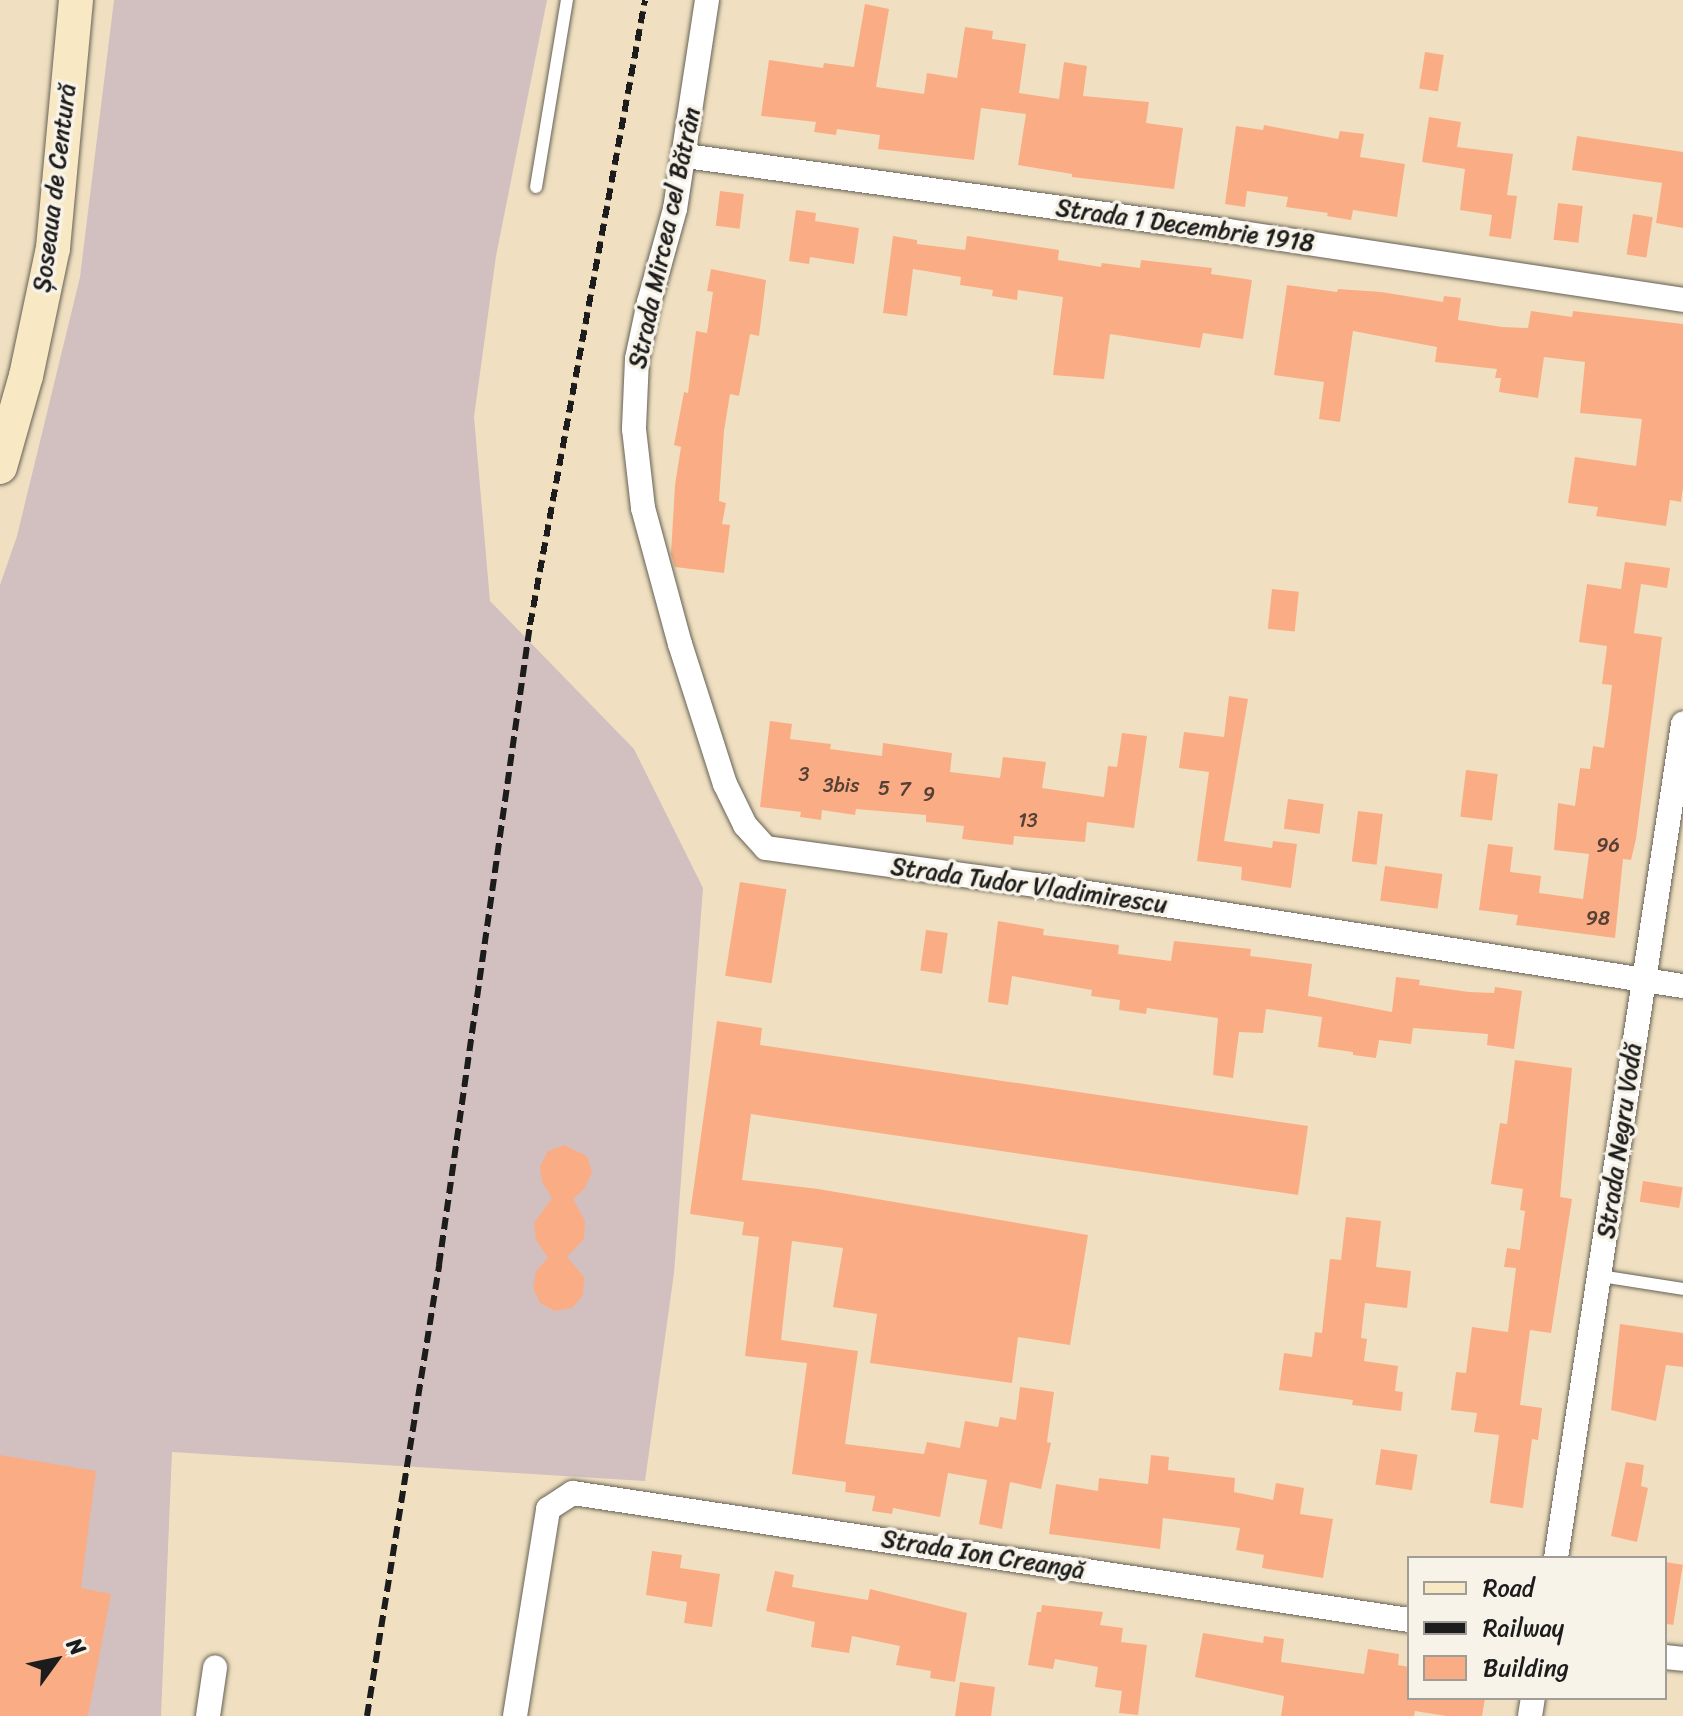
<!DOCTYPE html>
<html>
<head>
<meta charset="utf-8">
<style>
	body { margin:0 }
	#map { position:relative; width:1683px; height:1716px; overflow:hidden; background:#f0e0c1; font-family:Sriracha,sans-serif }
	div>[style] { position:absolute }
	.industrial>* { inset:0; background:#d2bfc0 }
	.building>* { inset:0; background:#faad85; transform-origin:0 0 }
	.roads { filter:drop-shadow(0 0 2px #666156) drop-shadow(0 0 2px #666156) }
	.lane>* { height:12px; margin:-6px; padding:0 6px; transform-origin:6px; border-radius:6px; background:#fff }
	.street>* { height:24px; margin:-12px; padding:0 12px; transform-origin:12px; border-radius:12px; background:#fff }
	.secondary>* { height:34px; margin:-17px; padding:0 17px; transform-origin:17px; border-radius:17px; background:#f8e8c3 }
	.rail>* { height:6px; margin-top:-3px; transform-origin:0; background:repeating-linear-gradient(90deg,#1c1c1c 0 12px,transparent 0 18px) }
	span { translate:-50% -50%; white-space:nowrap; text-align:center; line-height:1.15; -webkit-text-stroke:7px #f7f3e8; paint-order:stroke }
	.number-label { font-size:20px; color:#544036 }
	.number-label span { -webkit-text-stroke-width:0 }
	.street-label { font-size:24px; color:#1c1c1c }
	.legend { position:absolute; left:1407px; top:1556px; width:260px; height:144px; box-sizing:border-box; background:#f7f3e8; border:2px solid #9f9d96; margin:0; padding:10px 14px; list-style:none; font-size:24px; color:#1c1c1c }
	.legend li { display:flex; align-items:center; gap:16px; height:40px }
	.legend b { width:40px; border:2px solid #9f9d96 }
	.north { position:absolute; left:16px; top:1620px; width:80px; height:80px; -webkit-text-stroke:6px #f7f3e8; paint-order:stroke; rotate:57deg; font-size:22px; font-weight:700; line-height:32px; text-align:center; color:#1c1c1c }
	.north::after { content:''; display:block; margin:auto; width:28px; height:36px; background:#1c1c1c; clip-path:polygon(50% 0,100% 100%,50% 72%,0 100%) }
</style>
</head>
<body>
<div id="map">
	<div class="industrial">
		<i style="clip-path:polygon(114px 0,547px 0,496px 256px,474px 417px,490px 601px,634px 749px,703px 888px,674px 1273px,645px 1481px,172px 1452px,161px 1716px,0 1716px,0 585px,17px 536px,80px 277px)"></i>
	</div>
	<div class="building">
		<i style="clip-path:polygon(865px 4px,889px 9px,876px 87px,924px 94px,927px 73px,957px 78px,965px 27px,993px 31px,992px 39px,1026px 44px,1019px 93px,1059px 99px,1064px 62px,1087px 66px,1083px 96px,1149px 102px,1146px 123px,1183px 128px,1174px 189px,1072px 177px,1072px 174px,1018px 165px,1026px 114px,981px 108px,974px 160px,878px 149px,880px 135px,837px 129px,836px 135px,814px 132px,816px 122px,761px 116px,769px 60px,823px 68px,824px 63px,854px 67px)"></i>
		<i style="left:1425px;top:52px;width:19px;height:37px;rotate:9deg"></i>
		<i style="clip-path:polygon(1429px 117px,1461px 122px,1457px 147px,1513px 154px,1507px 195px,1517px 196px,1511px 239px,1489px 236px,1492px 215px,1460px 210px,1465px 169px,1422px 162px)"></i>
		<i style="clip-path:polygon(1264px 125px,1338px 139px,1340px 131px,1364px 134px,1360px 157px,1405px 164px,1397px 217px,1353px 210px,1351px 220px,1327px 216px,1328px 213px,1286px 207px,1288px 197px,1247px 191px,1245px 207px,1225px 204px,1236px 126px,1263px 130px)"></i>
		<i style="clip-path:polygon(1577px 136px,1683px 152px,1683px 228px,1656px 223px,1662px 183px,1572px 170px)"></i>
		<i style="left:720px;top:191px;width:24px;height:35px;rotate:7deg"></i>
		<i style="left:1558px;top:203px;width:25px;height:37px;rotate:7deg"></i>
		<i style="clip-path:polygon(796px 210px,816px 213px,815px 221px,859px 228px,854px 264px,810px 257px,809px 264px,789px 261px)"></i>
		<i style="left:1633px;top:214px;width:20px;height:41px;rotate:9deg"></i>
		<i style="clip-path:polygon(893px 236px,917px 240px,917px 244px,965px 250px,967px 236px,1059px 250px,1058px 260px,1101px 267px,1102px 263px,1140px 268px,1141px 260px,1212px 268px,1211px 274px,1252px 280px,1243px 339px,1203px 333px,1200px 348px,1110px 334px,1104px 379px,1053px 375px,1063px 297px,1018px 290px,1017px 300px,992px 296px,993px 290px,960px 285px,961px 277px,913px 269px,907px 316px,883px 313px)"></i>
		<i style="clip-path:polygon(711px 269px,766px 280px,759px 336px,750px 334px,739px 396px,730px 394px,724px 431px,719px 501px,726px 503px,722px 524px,730px 525px,724px 573px,675px 567px,671px 554px,675px 485px,681px 447px,674px 445px,684px 392px,688px 393px,696px 331px,707px 333px,713px 292px,707px 291px)"></i>
		<i style="clip-path:polygon(1287px 285px,1337px 292px,1338px 289px,1381px 292px,1443px 302px,1444px 296px,1461px 298px,1458px 320px,1502px 327px,1528px 328px,1531px 311px,1572px 317px,1573px 311px,1683px 324px,1683px 488px,1681px 502px,1670px 500px,1666px 526px,1596px 516px,1598px 507px,1568px 503px,1575px 457px,1636px 466px,1642px 419px,1580px 413px,1585px 362px,1544px 357px,1538px 398px,1499px 392px,1501px 378px,1495px 378px,1497px 369px,1435px 362px,1437px 347px,1353px 331px,1340px 422px,1319px 419px,1324px 382px,1274px 375px)"></i>
		<i style="clip-path:polygon(1625px 562px,1670px 568px,1667px 588px,1641px 584px,1634px 633px,1662px 637px,1636px 839px,1631px 860px,1623px 859px,1615px 938px,1516px 925px,1518px 915px,1479px 910px,1488px 844px,1513px 847px,1510px 872px,1541px 876px,1539px 893px,1583px 899px,1589px 854px,1554px 850px,1558px 803px,1575px 806px,1580px 768px,1590px 769px,1593px 746px,1604px 748px,1609px 711px,1612px 685px,1602px 684px,1607px 646px,1579px 642px,1587px 584px,1621px 589px)"></i>
		<i style="left:1272px;top:589px;width:27px;height:40px;rotate:6deg"></i>
		<i style="clip-path:polygon(1229px 696px,1248px 699px,1224px 841px,1272px 848px,1273px 841px,1297px 844px,1291px 888px,1241px 880px,1242px 867px,1197px 861px,1209px 772px,1179px 768px,1184px 732px,1224px 737px)"></i>
		<i style="clip-path:polygon(770px 721px,792px 724px,790px 739px,831px 744px,830px 749px,882px 756px,883px 743px,952px 753px,950px 772px,1000px 778px,1003px 757px,1046px 762px,1042px 788px,1104px 797px,1108px 766px,1117px 767px,1122px 733px,1147px 736px,1134px 828px,1087px 822px,1085px 842px,1014px 836px,1013px 845px,962px 839px,964px 826px,926px 822px,926px 815px,856px 809px,855px 815px,822px 810px,821px 820px,800px 817px,801px 812px,760px 807px)"></i>
		<i style="left:1466px;top:770px;width:32px;height:47px;rotate:7deg"></i>
		<i style="left:1288px;top:799px;width:36px;height:30px;rotate:8deg"></i>
		<i style="left:1358px;top:811px;width:25px;height:51px;rotate:7deg"></i>
		<i style="left:1385px;top:866px;width:58px;height:35px;rotate:8deg"></i>
		<i style="left:740px;top:882px;width:47px;height:95px;rotate:9deg"></i>
		<i style="clip-path:polygon(998px 921px,1044px 929px,1043px 935px,1119px 945px,1118px 954px,1171px 961px,1174px 941px,1251px 949px,1250px 956px,1312px 964px,1308px 996px,1392px 1012px,1396px 977px,1420px 980px,1419px 985px,1469px 992px,1494px 993px,1495px 987px,1522px 991px,1514px 1049px,1487px 1045px,1488px 1034px,1413px 1028px,1411px 1044px,1379px 1040px,1376px 1058px,1353px 1055px,1353px 1052px,1318px 1047px,1322px 1017px,1266px 1009px,1263px 1033px,1239px 1032px,1233px 1078px,1213px 1075px,1218px 1018px,1147px 1008px,1146px 1014px,1119px 1010px,1120px 1000px,1091px 996px,1092px 990px,1012px 976px,1008px 1005px,988px 1002px)"></i>
		<i style="left:926px;top:930px;width:22px;height:41px;rotate:8deg"></i>
		<i style="clip-path:polygon(717px 1021px,762px 1028px,760px 1045px,1308px 1126px,1298px 1195px,751px 1114px,742px 1180px,818px 1189px,1088px 1235px,1070px 1345px,1018px 1337px,1012px 1383px,870px 1363px,877px 1314px,833px 1307px,843px 1248px,792px 1241px,781px 1340px,858px 1351px,845px 1444px,924px 1454px,927px 1442px,960px 1448px,965px 1421px,998px 1427px,1000px 1417px,1016px 1420px,1020px 1387px,1054px 1392px,1047px 1442px,1051px 1443px,1041px 1489px,1010px 1482px,1002px 1529px,979px 1524px,987px 1480px,948px 1473px,940px 1517px,893px 1508px,892px 1514px,872px 1511px,875px 1496px,845px 1492px,846px 1482px,792px 1474px,807px 1363px,745px 1356px,759px 1237px,742px 1235px,744px 1222px,690px 1214px)"></i>
		<i style="clip-path:polygon(1515px 1060px,1572px 1068px,1560px 1197px,1572px 1199px,1551px 1333px,1530px 1330px,1520px 1405px,1542px 1408px,1538px 1440px,1532px 1439px,1523px 1508px,1490px 1503px,1499px 1435px,1474px 1432px,1477px 1413px,1451px 1410px,1456px 1372px,1466px 1373px,1472px 1327px,1508px 1332px,1516px 1268px,1504px 1267px,1507px 1248px,1520px 1250px,1525px 1211px,1520px 1210px,1523px 1189px,1491px 1184px,1500px 1123px,1507px 1124px)"></i>
		<i style="clip-path:polygon(564px 1145px,587px 1156px,592px 1172px,585px 1188px,573px 1199px,585px 1221px,584px 1239px,567px 1257px,584px 1277px,583px 1295px,572px 1308px,555px 1311px,540px 1303px,533px 1288px,536px 1271px,548px 1258px,536px 1240px,534px 1223px,552px 1198px,542px 1182px,540px 1166px,548px 1151px)"></i>
		<i style="left:1643px;top:1181px;width:40px;height:21px;rotate:9deg"></i>
		<i style="clip-path:polygon(1346px 1217px,1381px 1221px,1376px 1267px,1411px 1271px,1407px 1308px,1365px 1303px,1361px 1338px,1367px 1339px,1364px 1361px,1398px 1366px,1395px 1391px,1403px 1392px,1401px 1411px,1352px 1405px,1353px 1400px,1279px 1390px,1284px 1353px,1312px 1357px,1315px 1332px,1322px 1333px,1330px 1259px,1341px 1260px)"></i>
		<i style="clip-path:polygon(1620px 1324px,1683px 1333px,1683px 1367px,1666px 1365px,1656px 1421px,1611px 1410px)"></i>
		<i style="left:1381px;top:1449px;width:37px;height:36px;rotate:9deg"></i>
		<i style="clip-path:polygon(0 1455px,96px 1471px,81px 1588px,111px 1594px,88px 1716px,0 1716px)"></i>
		<i style="clip-path:polygon(1151px 1455px,1169px 1457px,1168px 1470px,1235px 1478px,1234px 1492px,1273px 1500px,1276px 1483px,1304px 1488px,1300px 1514px,1333px 1519px,1323px 1578px,1262px 1568px,1264px 1555px,1236px 1550px,1240px 1528px,1163px 1518px,1160px 1549px,1049px 1534px,1056px 1484px,1098px 1491px,1099px 1478px,1148px 1484px)"></i>
		<i style="clip-path:polygon(1626px 1462px,1644px 1465px,1641px 1486px,1648px 1488px,1637px 1542px,1611px 1536px)"></i>
		<i style="clip-path:polygon(652px 1551px,682px 1555px,680px 1568px,720px 1574px,712px 1627px,684px 1623px,687px 1602px,646px 1595px)"></i>
		<i style="left:1665px;top:1562px;width:18px;height:61px;rotate:9deg"></i>
		<i style="clip-path:polygon(775px 1571px,794px 1575px,792px 1587px,868px 1600px,870px 1589px,967px 1613px,955px 1682px,930px 1678px,931px 1671px,896px 1665px,900px 1646px,852px 1636px,849px 1653px,811px 1647px,815px 1622px,766px 1611px)"></i>
		<i style="clip-path:polygon(1042px 1605px,1103px 1612px,1100px 1625px,1123px 1628px,1121px 1642px,1147px 1645px,1138px 1715px,1119px 1713px,1122px 1691px,1095px 1687px,1098px 1667px,1055px 1659px,1053px 1669px,1028px 1665px,1037px 1612px,1041px 1612px)"></i>
		<i style="clip-path:polygon(1203px 1633px,1263px 1643px,1264px 1636px,1284px 1639px,1281px 1662px,1364px 1674px,1368px 1649px,1399px 1654px,1398px 1665px,1409px 1667px,1409px 1698px,1485px 1698px,1482px 1716px,1446px 1716px,1415px 1711px,1414px 1716px,1281px 1716px,1284px 1696px,1195px 1677px)"></i>
		<i style="clip-path:polygon(960px 1682px,995px 1687px,991px 1716px,955px 1716px)"></i>
	</div>
	<div class="roads">
		<div class="lane">
			<i style="left:536px;top:187px;width:190px;rotate:-80.6deg"></i>
			<i style="left:1601px;top:1276px;width:83px;rotate:9deg"></i>
		</div>
		<div class="street">
			<i style="left:707px;top:0;width:211px;rotate:98.7deg"></i>
			<i style="left:675px;top:209px;width:97px;rotate:105.6deg"></i>
			<i style="left:649px;top:302px;width:58px;rotate:101.9deg"></i>
			<i style="left:637px;top:359px;width:70px;rotate:92.5deg"></i>
			<i style="left:634px;top:429px;width:80px;rotate:83.5deg"></i>
			<i style="left:643px;top:508px;width:141px;rotate:74.8deg"></i>
			<i style="left:680px;top:644px;width:147px;rotate:72.2deg"></i>
			<i style="left:725px;top:784px;width:46px;rotate:64deg"></i>
			<i style="left:745px;top:825px;width:31px;rotate:48deg"></i>
			<i style="left:766px;top:848px;width:274px;rotate:7.8deg"></i>
			<i style="left:1037px;top:885px;width:654px;rotate:8.89deg"></i>
			<i style="left:686px;top:156px;width:547px;rotate:7.88deg"></i>
			<i style="left:1228px;top:231px;width:460px;rotate:8.6deg"></i>
			<i style="left:1556px;top:1558px;width:844px;rotate:-81.34deg"></i>
			<i style="left:1665px;top:1657px;width:18px;rotate:6deg"></i>
			<i style="left:208px;top:1716px;width:49px;rotate:-81.7deg"></i>
			<i style="left:515px;top:1716px;width:210px;rotate:-80.9deg"></i>
			<i style="left:548px;top:1509px;width:30px;rotate:-33deg"></i>
			<i style="left:573px;top:1493px;width:846px;rotate:8.64deg"></i>
			<i style="left:1530px;top:1716px;width:18px;rotate:-81deg"></i>
		</div>
		<div class="secondary">
			<i style="left:0;top:467px;width:95px;rotate:-74.1deg"></i>
			<i style="left:26px;top:376px;width:131px;rotate:-78.1deg"></i>
			<i style="left:53px;top:248px;width:249px;rotate:-84.7deg"></i>
		</div>
	</div>
	<div class="rail">
		<i style="left:367px;top:1716px;width:457px;rotate:-80.9deg"></i>
		<i style="left:439px;top:1265px;width:646px;rotate:-81.91deg"></i>
		<i style="left:530px;top:625px;width:635px;rotate:-79.57deg"></i>
	</div>
	<div class="number-label">
		<span style="left:804px;top:774px">3</span>
		<span style="left:841px;top:785px">3bis</span>
		<span style="left:884px;top:788px">5</span>
		<span style="left:905px;top:789px">7</span>
		<span style="left:929px;top:794px">9</span>
		<span style="left:1028px;top:820px">13</span>
		<span style="left:1608px;top:845px">96</span>
		<span style="left:1598px;top:918px">98</span>
	</div>
	<div class="street-label">
		<span style="left:55px;top:188px;rotate:-83deg">Șoseaua de Centură</span>
		<span style="left:1185px;top:226px;rotate:8deg">Strada 1 Decembrie 1918</span>
		<span style="left:665px;top:238px;rotate:-78deg">Strada Mircea cel Bătrân</span>
		<span style="left:1029px;top:886px;rotate:8deg">Strada Tudor Vladimirescu</span>
		<span style="left:1620px;top:1141px;rotate:-82deg">Strada Negru Vodă</span>
		<span style="left:983px;top:1555px;rotate:9deg">Strada Ion Creangă</span>
	</div>
	<ul class="legend">
	<li><b style="height:10px;background:#f8e8c3"></b>Road</li>
	<li><b style="height:10px;background:#1c1c1c"></b>Railway</li>
	<li><b style="height:22px;background:#faad85"></b>Building</li>
	</ul>
	<div class="north">N</div>
</div>
</body>
</html>
